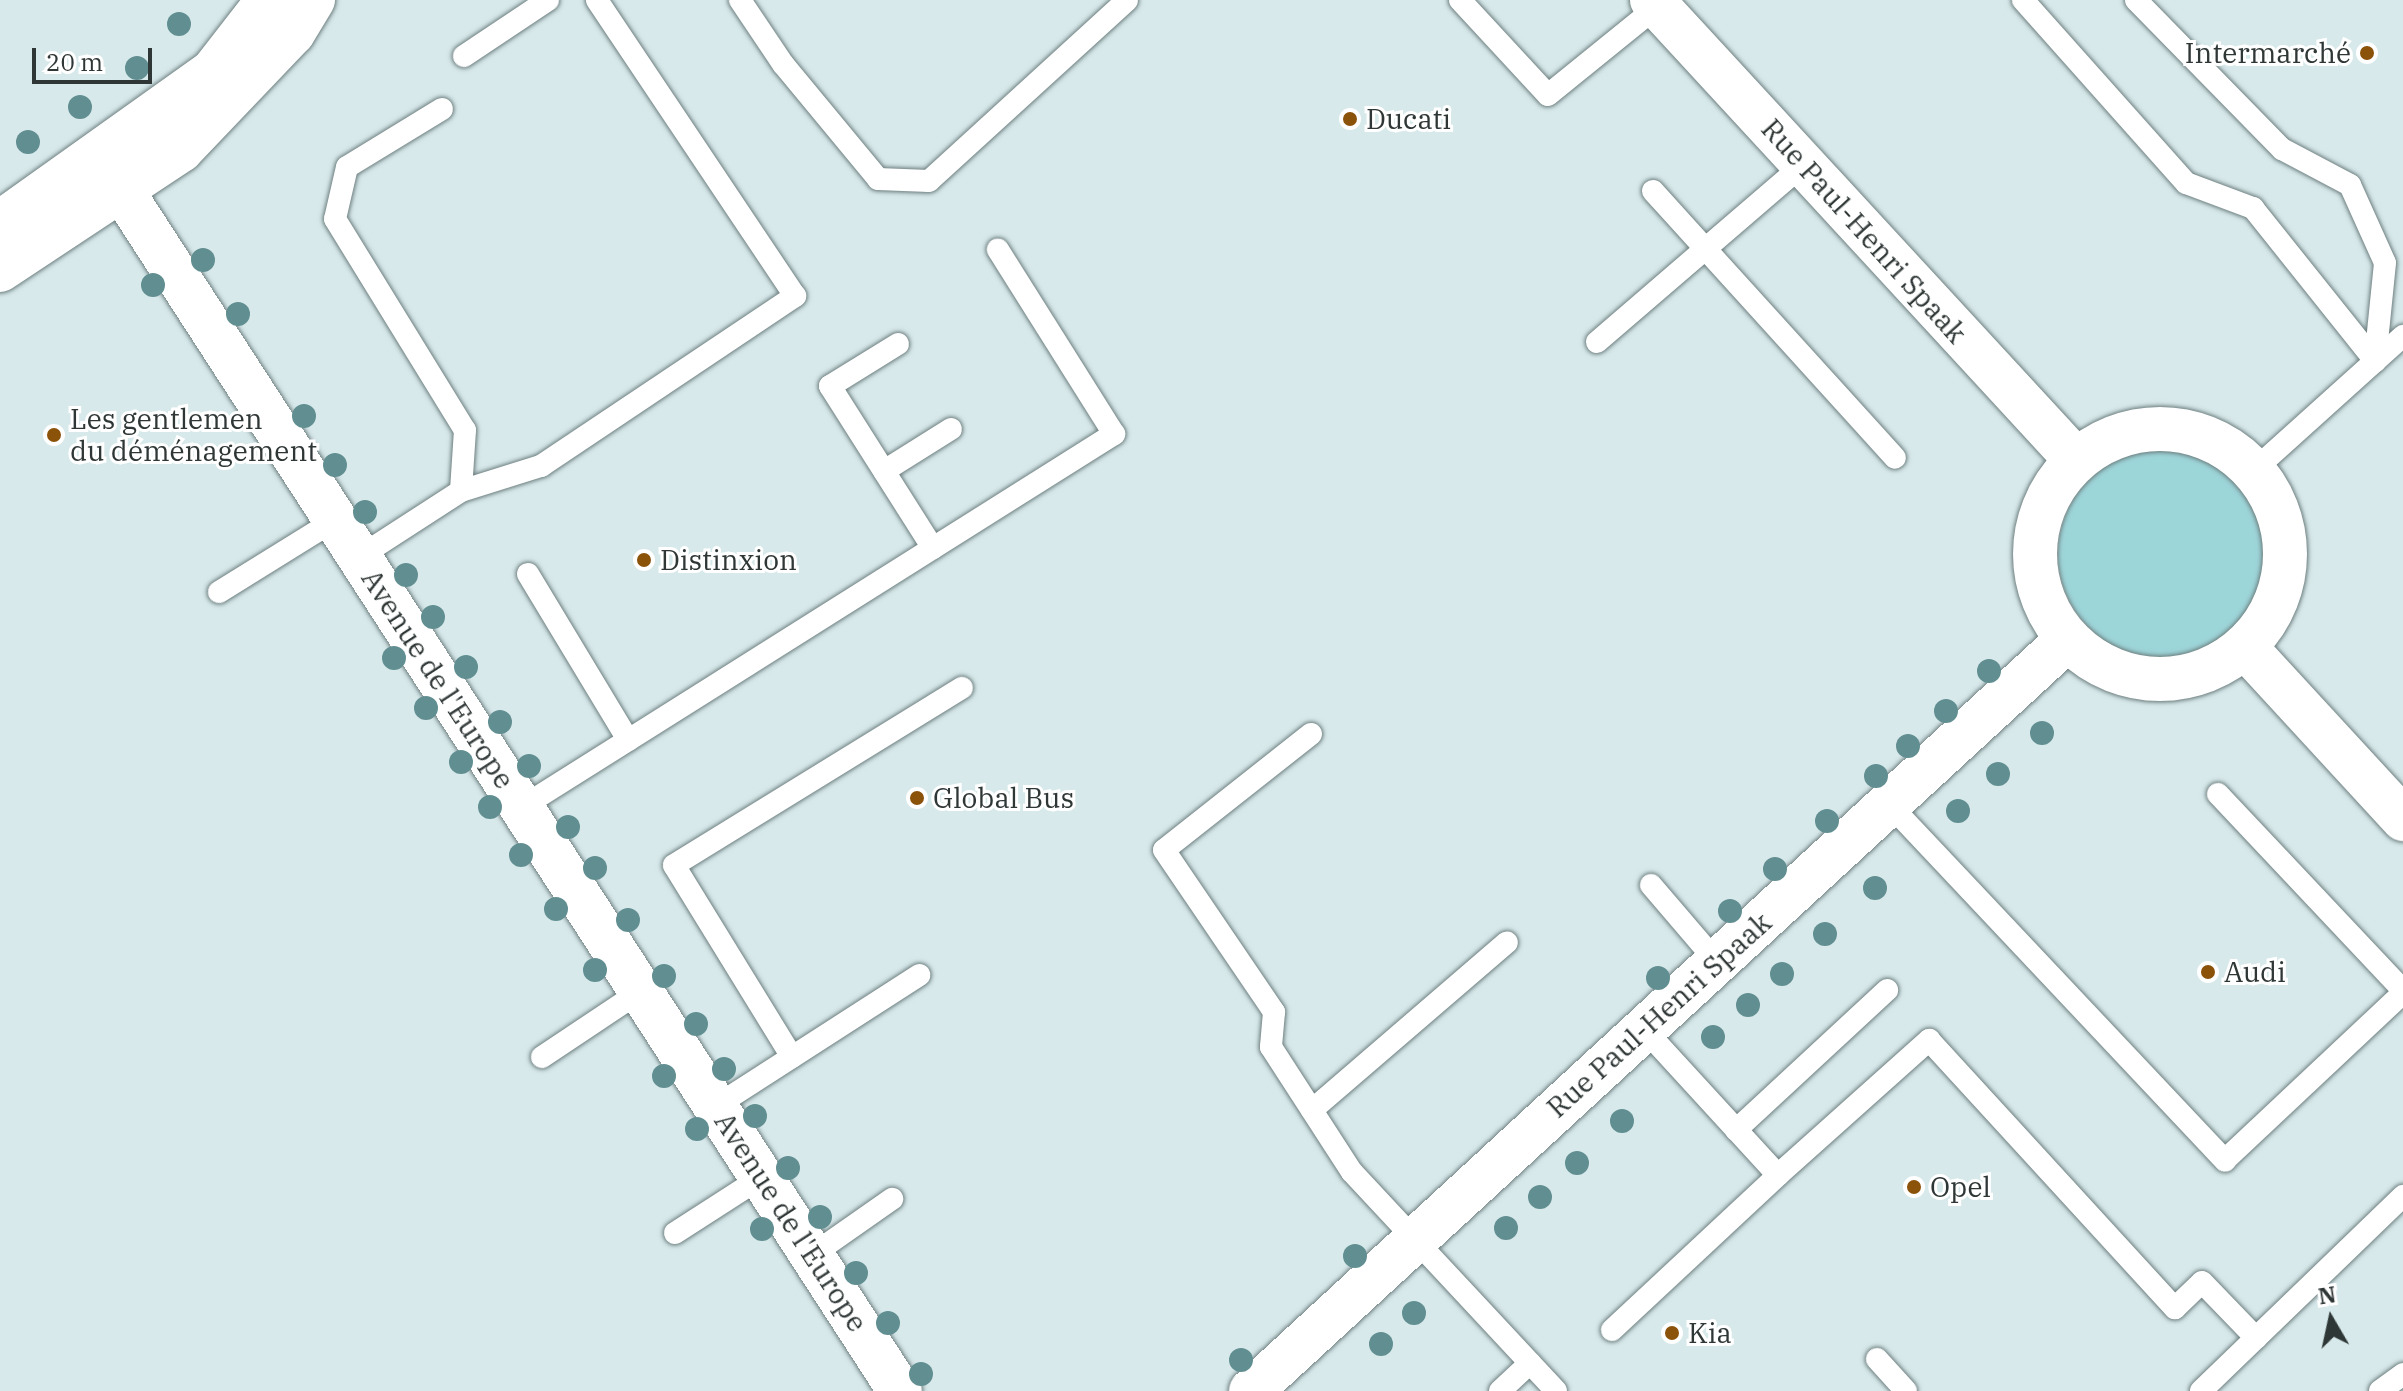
<!DOCTYPE html>
<html>
<head>
<meta charset="utf-8">
<style>
	body { margin:0 }
	#map { position:relative; width:2403px; height:1391px; overflow:hidden; background:#d7e9ea; font-family:"IBM Plex Serif",serif }
	div>[style] { position:absolute }
	.green>* { inset:0; background:#9dd6d9 }
	.round { border-radius:50% }
	.roads { filter:drop-shadow(0 0 2px #6e7f80) drop-shadow(0 0 2px #6e7f80) }
	.service>* { height:22px; margin:-11px; padding:0 11px; transform-origin:11px; border-radius:11px; background:#fff }
	.minor>* { height:44px; margin:-22px; padding:0 22px; transform-origin:22px; border-radius:22px; background:#fff }
	.minor>.ring { margin:-22px; padding:0; box-sizing:content-box; background:none; border:44px solid #fff; border-radius:50% }
	.secondary>* { height:44px; margin:-22px; padding:0 22px; transform-origin:22px; border-radius:22px; background:#fff }
	.trees>* { width:24px; height:24px; margin:-12px; border-radius:50%; background:#618e91 }
	.dots>* { width:22px; height:22px; translate:-50% -50%; box-sizing:border-box; border:4px solid #fff; border-radius:50% }
	span { translate:-50% -50%; white-space:nowrap; text-align:center; line-height:1.15; -webkit-text-stroke:6px #fff; paint-order:stroke }
	.poi-label { font-size:28px; color:#2f3636 }
	.right { translate:-100% -50%; text-align:right }
	.left { translate:0 -50%; text-align:left }
	.street-label { font-size:28px; color:#2f3636 }
	.north { position:absolute; left:2291px; top:1279px; width:80px; height:80px; -webkit-text-stroke:6px #fff; paint-order:stroke; rotate:351deg; font-size:22px; font-weight:700; line-height:32px; text-align:center; color:#2f3636 }
	.north::after { content:''; display:block; margin:auto; width:28px; height:36px; background:#2f3636; clip-path:polygon(50% 0,100% 100%,50% 72%,0 100%) }
	.scale { position:absolute; left:32px; top:48px; width:120px; height:36px; box-sizing:border-box; border:4px solid #2f3636; border-top:0; padding-left:10px; font-size:24px; line-height:28px; white-space:nowrap; color:#2f3636; -webkit-text-stroke:6px #fff; paint-order:stroke }
</style>
</head>
<body>
<div id="map">
	<div class="green">
		<i class="round" style="left:2058px;top:450px;width:208px;height:208px"></i>
	</div>
	<div class="roads">
		<div class="service">
			<i style="left:740px;top:0;width:77px;rotate:56.1deg"></i>
			<i style="left:783px;top:64px;width:149px;rotate:50.4deg"></i>
			<i style="left:878px;top:179px;width:51px;rotate:2.2deg"></i>
			<i style="left:929px;top:181px;width:268px;rotate:-42.4deg"></i>
			<i style="left:1460px;top:0;width:129px;rotate:47.2deg"></i>
			<i style="left:1548px;top:95px;width:141px;rotate:-39deg"></i>
			<i style="left:2023px;top:0;width:245px;rotate:48.3deg"></i>
			<i style="left:2186px;top:183px;width:72px;rotate:20.5deg"></i>
			<i style="left:2253px;top:208px;width:196px;rotate:51.4deg"></i>
			<i style="left:2136px;top:0;width:209px;rotate:45.6deg"></i>
			<i style="left:2282px;top:149px;width:77px;rotate:27.9deg"></i>
			<i style="left:2350px;top:185px;width:85px;rotate:65.8deg"></i>
			<i style="left:2385px;top:263px;width:99px;rotate:95.8deg"></i>
			<i style="left:464px;top:56px;width:101px;rotate:-33.7deg"></i>
			<i style="left:442px;top:109px;width:111px;rotate:148.6deg"></i>
			<i style="left:347px;top:167px;width:53px;rotate:103deg"></i>
			<i style="left:335px;top:219px;width:248px;rotate:58.4deg"></i>
			<i style="left:465px;top:430px;width:61px;rotate:93.8deg"></i>
			<i style="left:1653px;top:191px;width:360px;rotate:47.8deg"></i>
			<i style="left:1597px;top:342px;width:273px;rotate:-40.7deg"></i>
			<i style="left:898px;top:344px;width:80px;rotate:148.3deg"></i>
			<i style="left:830px;top:386px;width:192px;rotate:57.6deg"></i>
			<i style="left:884px;top:471px;width:79px;rotate:-32.1deg"></i>
			<i style="left:2253px;top:471px;width:202px;rotate:-42deg"></i>
			<i style="left:359px;top:557px;width:121px;rotate:-32.9deg"></i>
			<i style="left:461px;top:491px;width:84px;rotate:-17.4deg"></i>
			<i style="left:541px;top:466px;width:306px;rotate:-33.8deg"></i>
			<i style="left:795px;top:296px;width:356px;rotate:-123.8deg"></i>
			<i style="left:528px;top:574px;width:194px;rotate:58.9deg"></i>
			<i style="left:219px;top:592px;width:137px;rotate:-31.8deg"></i>
			<i style="left:1311px;top:734px;width:187px;rotate:141.7deg"></i>
			<i style="left:1164px;top:850px;width:196px;rotate:55.8deg"></i>
			<i style="left:1274px;top:1012px;width:35px;rotate:95deg"></i>
			<i style="left:1271px;top:1047px;width:149px;rotate:57.1deg"></i>
			<i style="left:1352px;top:1172px;width:299px;rotate:47deg"></i>
			<i style="left:2218px;top:794px;width:270px;rotate:46.7deg"></i>
			<i style="left:1889px;top:804px;width:490px;rotate:46.7deg"></i>
			<i style="left:2225px;top:1160px;width:244px;rotate:-43.2deg"></i>
			<i style="left:522px;top:807px;width:700px;rotate:-32.21deg"></i>
			<i style="left:1114px;top:434px;width:218px;rotate:-122.2deg"></i>
			<i style="left:1651px;top:885px;width:101px;rotate:49.4deg"></i>
			<i style="left:1644px;top:1029px;width:198px;rotate:47.5deg"></i>
			<i style="left:1778px;top:1175px;width:203px;rotate:-41.8deg"></i>
			<i style="left:1929px;top:1040px;width:364px;rotate:47.5deg"></i>
			<i style="left:2175px;top:1308px;width:37px;rotate:-44deg"></i>
			<i style="left:2202px;top:1282px;width:78px;rotate:46deg"></i>
			<i style="left:542px;top:1057px;width:119px;rotate:-33.7deg"></i>
			<i style="left:792px;top:1057px;width:225px;rotate:-121.6deg"></i>
			<i style="left:674px;top:865px;width:338px;rotate:-31.6deg"></i>
			<i style="left:716px;top:1106px;width:242px;rotate:-32.8deg"></i>
			<i style="left:1312px;top:1110px;width:257px;rotate:-40.7deg"></i>
			<i style="left:1736px;top:1130px;width:206px;rotate:-42.8deg"></i>
			<i style="left:675px;top:1233px;width:103px;rotate:-32.8deg"></i>
			<i style="left:812px;top:1255px;width:98px;rotate:-35deg"></i>
			<i style="left:1612px;top:1330px;width:227px;rotate:-43deg"></i>
			<i style="left:1877px;top:1359px;width:43px;rotate:47.8deg"></i>
			<i style="left:1500px;top:1391px;width:41px;rotate:-43deg"></i>
			<i style="left:2201px;top:1391px;width:281px;rotate:-44deg"></i>
			<i style="left:2380px;top:1391px;width:29px;rotate:-36deg"></i>
		</div>
		<div class="minor">
			<i style="left:1652px;top:0;width:626px;rotate:47.33deg"></i>
			<i style="left:216px;top:91px;width:135px;rotate:138.6deg"></i>
			<i style="left:115px;top:180px;width:1443px;rotate:57.05deg"></i>
			<i class="ring" style="left:2035px;top:429px;width:206px;height:206px"></i>
			<i style="left:2245px;top:647px;width:234px;rotate:47.4deg"></i>
			<i style="left:1251px;top:1391px;width:1110px;rotate:-42.63deg"></i>
		</div>
		<div class="secondary">
			<i style="left:0;top:223px;width:262px;rotate:-35.5deg"></i>
			<i style="left:213px;top:71px;width:90px;rotate:-52.2deg"></i>
			<i style="left:0;top:270px;width:217px;rotate:-33.5deg"></i>
			<i style="left:181px;top:150px;width:162px;rotate:-46.3deg"></i>
			<i style="left:293px;top:33px;width:39px;rotate:-59deg"></i>
		</div>
	</div>
	<div class="trees">
		<i style="left:179px;top:24px"></i>
		<i style="left:137px;top:68px"></i>
		<i style="left:80px;top:107px"></i>
		<i style="left:28px;top:142px"></i>
		<i style="left:203px;top:260px"></i>
		<i style="left:153px;top:285px"></i>
		<i style="left:238px;top:314px"></i>
		<i style="left:304px;top:416px"></i>
		<i style="left:335px;top:465px"></i>
		<i style="left:365px;top:512px"></i>
		<i style="left:406px;top:575px"></i>
		<i style="left:433px;top:617px"></i>
		<i style="left:394px;top:658px"></i>
		<i style="left:466px;top:667px"></i>
		<i style="left:1989px;top:671px"></i>
		<i style="left:426px;top:708px"></i>
		<i style="left:1946px;top:711px"></i>
		<i style="left:500px;top:722px"></i>
		<i style="left:2042px;top:733px"></i>
		<i style="left:1908px;top:746px"></i>
		<i style="left:461px;top:762px"></i>
		<i style="left:529px;top:766px"></i>
		<i style="left:1998px;top:774px"></i>
		<i style="left:1876px;top:776px"></i>
		<i style="left:490px;top:807px"></i>
		<i style="left:1958px;top:811px"></i>
		<i style="left:1827px;top:821px"></i>
		<i style="left:568px;top:827px"></i>
		<i style="left:521px;top:855px"></i>
		<i style="left:595px;top:868px"></i>
		<i style="left:1775px;top:869px"></i>
		<i style="left:1875px;top:888px"></i>
		<i style="left:556px;top:909px"></i>
		<i style="left:1730px;top:911px"></i>
		<i style="left:628px;top:920px"></i>
		<i style="left:1825px;top:934px"></i>
		<i style="left:595px;top:970px"></i>
		<i style="left:1782px;top:974px"></i>
		<i style="left:664px;top:976px"></i>
		<i style="left:1658px;top:978px"></i>
		<i style="left:1748px;top:1005px"></i>
		<i style="left:696px;top:1024px"></i>
		<i style="left:1713px;top:1037px"></i>
		<i style="left:724px;top:1069px"></i>
		<i style="left:664px;top:1076px"></i>
		<i style="left:755px;top:1116px"></i>
		<i style="left:1622px;top:1121px"></i>
		<i style="left:697px;top:1129px"></i>
		<i style="left:1577px;top:1163px"></i>
		<i style="left:788px;top:1168px"></i>
		<i style="left:1540px;top:1197px"></i>
		<i style="left:820px;top:1217px"></i>
		<i style="left:1506px;top:1228px"></i>
		<i style="left:762px;top:1229px"></i>
		<i style="left:1355px;top:1256px"></i>
		<i style="left:856px;top:1273px"></i>
		<i style="left:1414px;top:1313px"></i>
		<i style="left:888px;top:1323px"></i>
		<i style="left:1381px;top:1344px"></i>
		<i style="left:1241px;top:1360px"></i>
		<i style="left:921px;top:1374px"></i>
	</div>
	<div class="dots">
		<i style="left:2367px;top:53px;background:#8b520a"></i>
		<i style="left:1350px;top:119px;background:#8b520a"></i>
		<i style="left:54px;top:435px;background:#8b520a"></i>
		<i style="left:644px;top:560px;background:#8b520a"></i>
		<i style="left:917px;top:798px;background:#8b520a"></i>
		<i style="left:2208px;top:972px;background:#8b520a"></i>
		<i style="left:1914px;top:1187px;background:#8b520a"></i>
		<i style="left:1672px;top:1333px;background:#8b520a"></i>
	</div>
	<div class="poi-label">
		<span class="right" style="left:2351px;top:53px">Intermarché</span>
		<span class="left" style="left:1366px;top:119px">Ducati</span>
		<span class="left" style="left:70px;top:435px">Les gentlemen<br>du déménagement</span>
		<span class="left" style="left:660px;top:560px">Distinxion</span>
		<span class="left" style="left:933px;top:798px">Global Bus</span>
		<span class="left" style="left:2224px;top:972px">Audi</span>
		<span class="left" style="left:1930px;top:1187px">Opel</span>
		<span class="left" style="left:1688px;top:1333px">Kia</span>
	</div>
	<div class="street-label">
		<span style="left:1864px;top:231px;rotate:48deg">Rue Paul-Henri Spaak</span>
		<span style="left:438px;top:679px;rotate:57deg">Avenue de l'Europe</span>
		<span style="left:1659px;top:1015px;rotate:-42deg">Rue Paul-Henri Spaak</span>
		<span style="left:791px;top:1222px;rotate:57deg">Avenue de l'Europe</span>
	</div>
	<div class="north">N</div>
	<div class="scale">20 m</div>
</div>
</body>
</html>
